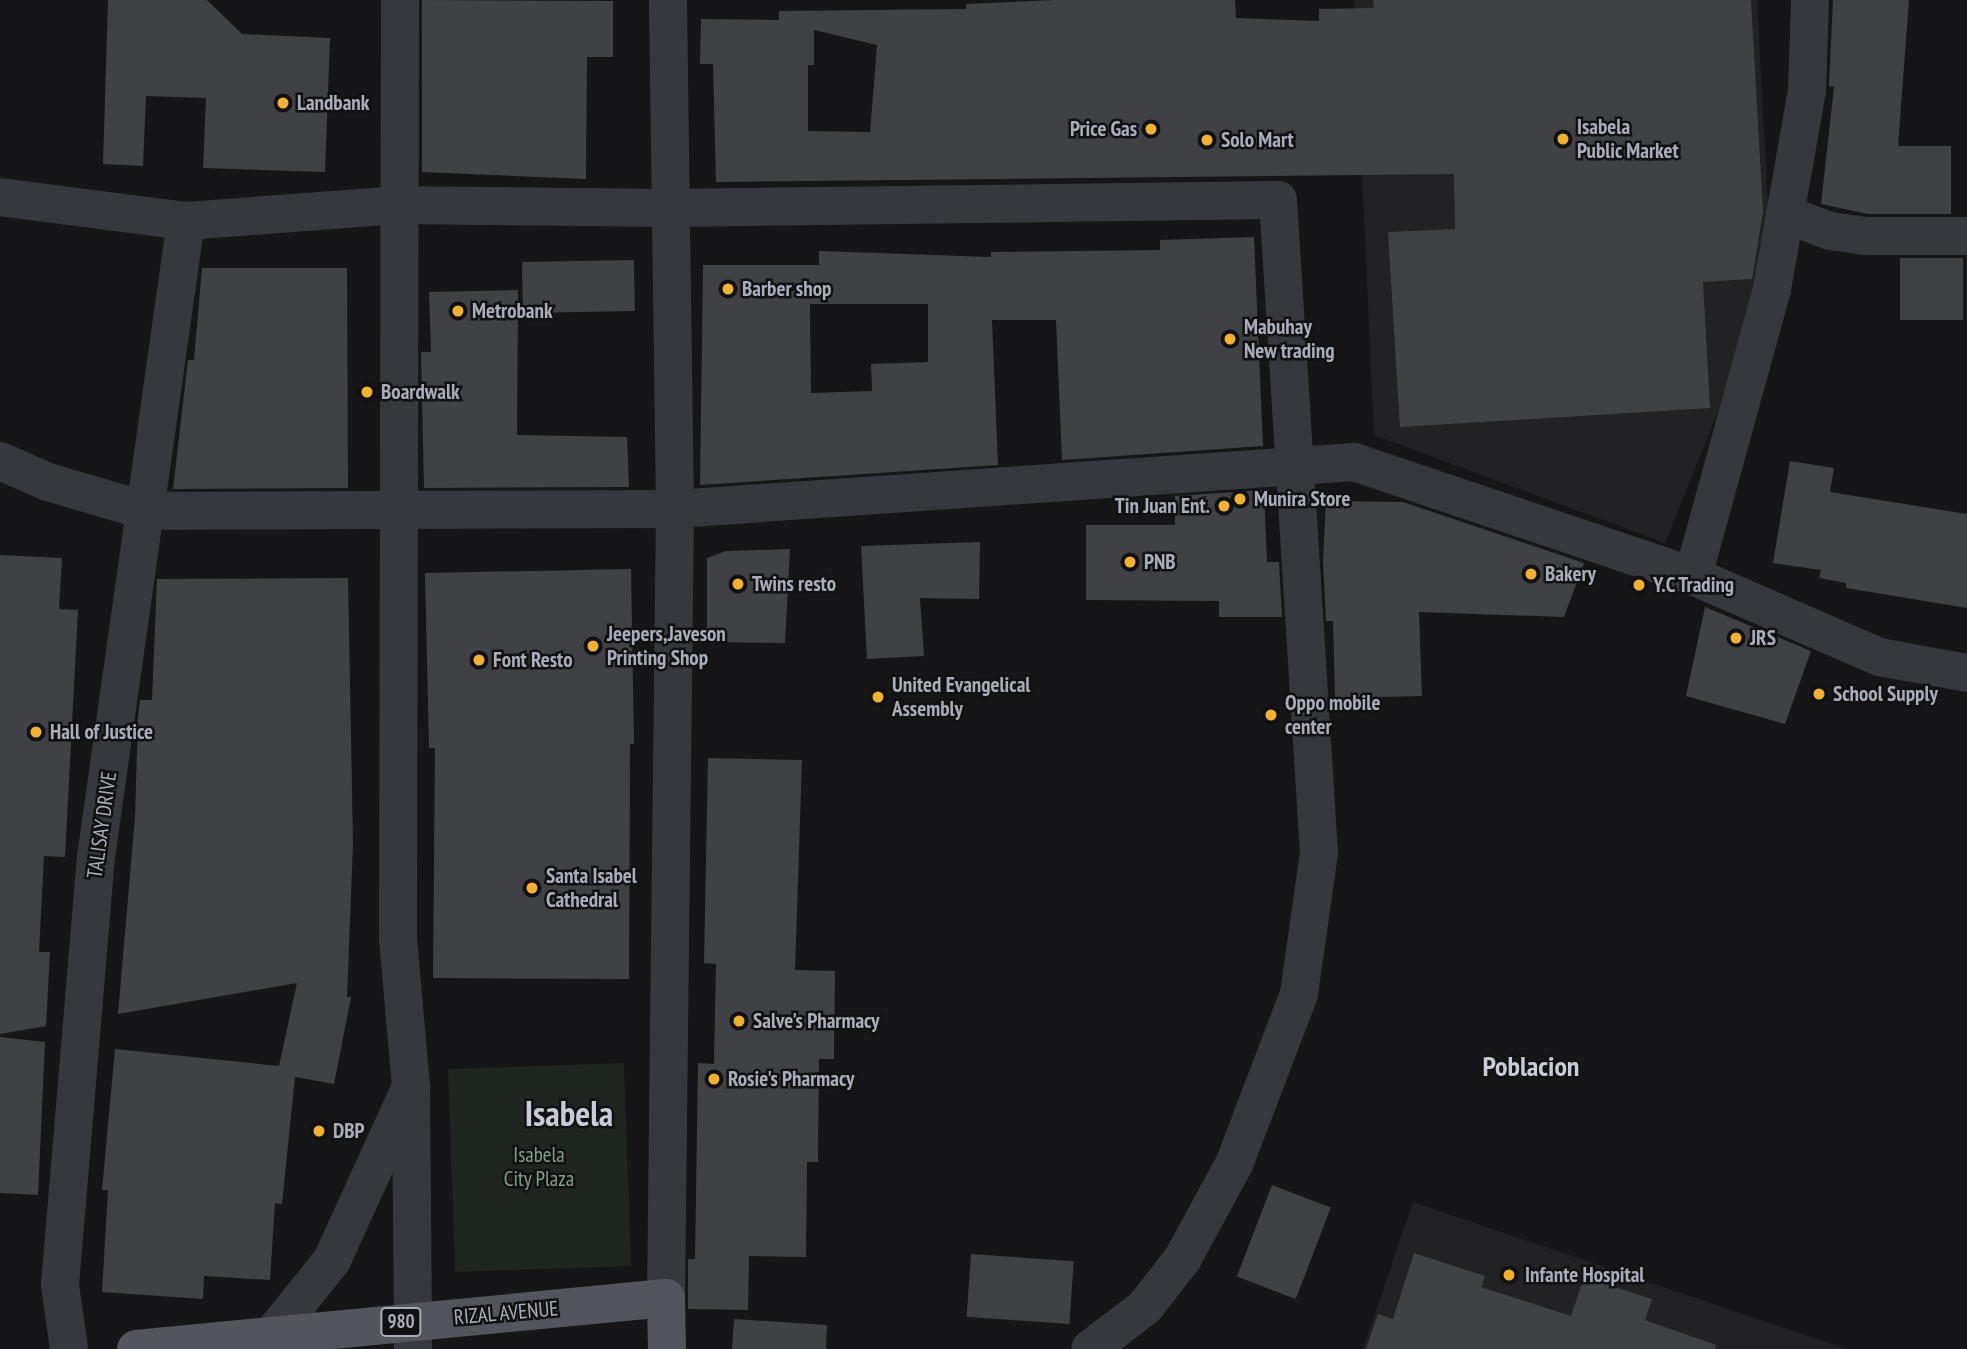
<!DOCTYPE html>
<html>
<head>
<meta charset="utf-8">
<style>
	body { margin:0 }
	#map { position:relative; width:1967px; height:1349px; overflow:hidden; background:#161618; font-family:"PT Sans Narrow",sans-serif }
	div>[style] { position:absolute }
	.built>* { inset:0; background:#222225 }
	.green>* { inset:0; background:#1e261f; transform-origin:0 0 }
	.building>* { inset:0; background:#404145; transform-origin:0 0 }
	.minor>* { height:38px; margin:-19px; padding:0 19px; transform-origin:19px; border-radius:19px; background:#37383d }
	.major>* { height:38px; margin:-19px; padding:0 19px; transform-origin:19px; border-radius:19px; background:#53555c }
	.dots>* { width:19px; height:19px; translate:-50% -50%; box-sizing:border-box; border:4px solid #111113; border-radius:50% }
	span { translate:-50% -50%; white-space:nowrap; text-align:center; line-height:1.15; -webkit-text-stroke:5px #111113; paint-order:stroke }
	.shield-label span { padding:2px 5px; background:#111113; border:2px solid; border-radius:5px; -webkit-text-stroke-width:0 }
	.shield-label { font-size:19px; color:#a8adb8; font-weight:700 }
	.poi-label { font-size:21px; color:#a8adb8; font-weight:700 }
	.left { translate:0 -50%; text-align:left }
	.right { translate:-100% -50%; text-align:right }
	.street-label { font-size:21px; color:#a8adb8 }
	.park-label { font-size:21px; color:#7fa381 }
	.district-label { font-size:28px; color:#c9ccd4; font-weight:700 }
	.town-label { font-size:35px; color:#c9ccd4; font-weight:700 }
</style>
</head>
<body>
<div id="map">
	<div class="built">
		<i style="clip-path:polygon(1354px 0,1757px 0,1772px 279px,1665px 543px,1374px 435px)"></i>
		<i style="clip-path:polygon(1413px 1202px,1846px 1349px,1363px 1349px)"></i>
	</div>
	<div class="green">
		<i style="left:624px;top:1063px;width:203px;height:176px;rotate:88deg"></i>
	</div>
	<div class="building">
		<i style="clip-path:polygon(108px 0,207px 0,242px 34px,330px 38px,325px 172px,203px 168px,206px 98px,146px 96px,143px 166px,103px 164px)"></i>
		<i style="clip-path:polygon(422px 0,613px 1px,613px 57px,587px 57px,586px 179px,422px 172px)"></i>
		<i style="clip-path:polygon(evenodd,1055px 0,1235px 0,1236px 18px,1319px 21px,1319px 9px,1374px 8px,1373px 0,1751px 0,1763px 212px,1752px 279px,1703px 282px,1710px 408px,1400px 427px,1388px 232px,1455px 229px,1454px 174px,716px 182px,713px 64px,700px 64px,701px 19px,779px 20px,779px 11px,966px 9px,966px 4px,1055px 0,814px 30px,877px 45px,870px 132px,808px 131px,808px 65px,814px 65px,814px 30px)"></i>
		<i style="clip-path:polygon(1833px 0,1909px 0,1898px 146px,1951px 146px,1951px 214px,1868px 214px,1821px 204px,1834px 87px,1829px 86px)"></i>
		<i style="clip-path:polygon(evenodd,1254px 237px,1263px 446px,1062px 460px,1056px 320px,992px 320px,998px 465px,700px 485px,703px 265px,819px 265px,819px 251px,991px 257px,991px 252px,1160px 250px,1160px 240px,1254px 237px,810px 304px,928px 304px,928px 362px,871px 364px,872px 391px,811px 393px,810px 304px)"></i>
		<i style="left:1900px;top:258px;width:63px;height:62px"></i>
		<i style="left:634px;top:260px;width:51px;height:112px;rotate:89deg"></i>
		<i style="clip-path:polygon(202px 268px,347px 268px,348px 488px,173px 489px,188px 360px,194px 360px)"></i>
		<i style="clip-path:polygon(518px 290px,517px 435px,627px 437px,629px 487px,424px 488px,421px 352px,431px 352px,429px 292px)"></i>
		<i style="clip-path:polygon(1790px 461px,1834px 468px,1830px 492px,1967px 514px,1967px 608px,1846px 588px,1846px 583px,1819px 578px,1821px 570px,1773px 563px)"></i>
		<i style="clip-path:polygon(1264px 490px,1267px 562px,1279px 562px,1282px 617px,1219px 617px,1219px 601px,1086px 600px,1086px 525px,1175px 525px,1175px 496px)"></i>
		<i style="clip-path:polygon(1326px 501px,1403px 502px,1584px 563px,1564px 617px,1419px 612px,1422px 696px,1335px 698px,1333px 621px,1326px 621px,1323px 562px)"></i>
		<i style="clip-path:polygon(980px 542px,979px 599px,920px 598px,924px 656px,867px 659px,861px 546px)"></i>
		<i style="clip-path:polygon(790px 549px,785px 643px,707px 642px,707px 558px,726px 551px)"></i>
		<i style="clip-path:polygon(0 555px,62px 558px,59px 609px,78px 610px,65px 857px,44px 856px,39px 952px,50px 952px,46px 1026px,0 1034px)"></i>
		<i style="clip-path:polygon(631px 569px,634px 744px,630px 744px,629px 979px,433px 978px,435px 748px,429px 748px,425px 573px)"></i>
		<i style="clip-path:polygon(348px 578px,353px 844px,347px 997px,351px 997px,334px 1084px,295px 1077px,282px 1204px,275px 1203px,270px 1280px,204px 1276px,203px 1299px,102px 1292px,108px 1190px,102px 1190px,115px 1049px,279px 1066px,297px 983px,118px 1014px,135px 817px,138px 717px,140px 700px,152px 700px,157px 579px)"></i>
		<i style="clip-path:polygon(1705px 607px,1811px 651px,1785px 724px,1686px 696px)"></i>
		<i style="clip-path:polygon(708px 758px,802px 760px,795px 970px,835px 971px,834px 1059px,819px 1059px,818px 1162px,807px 1162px,806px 1257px,749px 1256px,748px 1310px,688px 1309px,688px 1259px,695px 1259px,698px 1063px,714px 1064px,716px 964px,704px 963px)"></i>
		<i style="clip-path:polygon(0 1037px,45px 1042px,38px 1195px,0 1193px)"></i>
		<i style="left:1272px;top:1185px;width:63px;height:98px;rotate:21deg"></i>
		<i style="clip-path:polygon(1414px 1253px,1485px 1276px,1481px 1287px,1571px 1316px,1584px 1277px,1652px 1299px,1645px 1320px,1716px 1345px,1715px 1349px,1366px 1349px,1378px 1314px,1393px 1319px)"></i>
		<i style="left:971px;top:1254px;width:103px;height:63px;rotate:4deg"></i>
		<i style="clip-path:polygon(734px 1319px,827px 1325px,826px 1349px,732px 1349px)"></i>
	</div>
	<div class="minor">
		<i style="left:0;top:197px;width:188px;rotate:7.4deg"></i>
		<i style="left:186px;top:221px;width:212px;rotate:-4.3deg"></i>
		<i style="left:397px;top:205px;width:275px;rotate:0.6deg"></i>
		<i style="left:672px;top:208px;width:606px;rotate:-0.76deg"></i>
		<i style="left:1278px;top:200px;width:654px;rotate:86.41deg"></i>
		<i style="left:1319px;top:853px;width:142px;rotate:98.1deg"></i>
		<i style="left:1299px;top:994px;width:182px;rotate:110.9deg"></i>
		<i style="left:1234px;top:1164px;width:107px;rotate:118.5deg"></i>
		<i style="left:1183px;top:1258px;width:62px;rotate:127.8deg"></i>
		<i style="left:1145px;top:1307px;width:69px;rotate:142.6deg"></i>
		<i style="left:1785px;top:214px;width:48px;rotate:20.7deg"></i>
		<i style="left:1830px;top:231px;width:37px;rotate:8deg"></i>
		<i style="left:1867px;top:236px;width:100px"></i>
		<i style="left:0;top:461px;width:52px;rotate:23.6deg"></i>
		<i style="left:48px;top:482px;width:103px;rotate:16.3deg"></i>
		<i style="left:147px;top:511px;width:528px;rotate:-0.22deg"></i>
		<i style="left:675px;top:509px;width:681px;rotate:-3.96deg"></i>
		<i style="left:1354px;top:462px;width:358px;rotate:18.6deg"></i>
		<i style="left:1693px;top:576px;width:203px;rotate:23.5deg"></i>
		<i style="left:1879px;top:657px;width:89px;rotate:10.3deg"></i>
		<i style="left:1693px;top:576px;width:298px;rotate:-74.6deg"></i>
		<i style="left:1772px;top:289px;width:202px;rotate:-80deg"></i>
		<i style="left:1807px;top:90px;width:90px;rotate:-88.1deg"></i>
		<i style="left:411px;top:1096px;width:253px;rotate:89.5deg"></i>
		<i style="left:666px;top:1298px;width:789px;rotate:-89.35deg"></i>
		<i style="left:675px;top:509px;width:509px;rotate:-90.79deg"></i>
		<i style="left:272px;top:1335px;width:96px;rotate:-51.3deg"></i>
		<i style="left:332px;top:1260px;width:190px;rotate:-65.5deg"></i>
		<i style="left:411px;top:1087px;width:149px;rotate:-95deg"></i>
		<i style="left:398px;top:939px;width:939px;rotate:-89.88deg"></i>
		<i style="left:69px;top:1349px;width:65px;rotate:-98deg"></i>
		<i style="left:60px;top:1285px;width:430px;rotate:-85.2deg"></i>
		<i style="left:96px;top:857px;width:642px;rotate:-81.95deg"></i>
	</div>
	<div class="major">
		<i style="left:136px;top:1349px;width:532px;rotate:-5.5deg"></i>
		<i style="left:666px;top:1298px;width:51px;rotate:88.9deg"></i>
	</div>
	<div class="dots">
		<i style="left:283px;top:103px;background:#f2b134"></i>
		<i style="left:1151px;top:129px;background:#f2b134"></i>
		<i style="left:1563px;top:139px;background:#f2b134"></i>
		<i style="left:1207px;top:140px;background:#f2b134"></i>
		<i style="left:728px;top:289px;background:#f2b134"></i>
		<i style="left:458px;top:311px;background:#f2b134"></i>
		<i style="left:1230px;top:339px;background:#f2b134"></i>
		<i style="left:367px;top:392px;background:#f2b134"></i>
		<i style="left:1240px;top:499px;background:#f2b134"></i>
		<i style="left:1224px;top:506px;background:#f2b134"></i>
		<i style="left:1130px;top:562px;background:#f2b134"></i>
		<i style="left:1531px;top:574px;background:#f2b134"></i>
		<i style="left:738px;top:584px;background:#f2b134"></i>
		<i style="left:1639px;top:585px;background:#f2b134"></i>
		<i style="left:1736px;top:638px;background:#f2b134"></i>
		<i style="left:593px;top:646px;background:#f2b134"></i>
		<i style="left:479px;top:660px;background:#f2b134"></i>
		<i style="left:1819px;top:694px;background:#f2b134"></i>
		<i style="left:878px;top:697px;background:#f2b134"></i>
		<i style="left:1271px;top:715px;background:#f2b134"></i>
		<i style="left:36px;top:732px;background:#f2b134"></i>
		<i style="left:532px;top:888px;background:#f2b134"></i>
		<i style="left:739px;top:1021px;background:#f2b134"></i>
		<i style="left:714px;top:1079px;background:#f2b134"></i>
		<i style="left:319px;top:1131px;background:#f2b134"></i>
		<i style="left:1509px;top:1275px;background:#f2b134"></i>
	</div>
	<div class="shield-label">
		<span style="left:401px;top:1322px">980</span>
	</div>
	<div class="poi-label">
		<span class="left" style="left:297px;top:103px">Landbank</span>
		<span class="left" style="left:1577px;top:139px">Isabela<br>Public Market</span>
		<span class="right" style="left:1137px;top:129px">Price Gas</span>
		<span class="left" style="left:1221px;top:140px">Solo Mart</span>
		<span class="left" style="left:742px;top:289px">Barber shop</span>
		<span class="left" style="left:472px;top:311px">Metrobank</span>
		<span class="left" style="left:1244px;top:339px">Mabuhay<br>New trading</span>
		<span class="left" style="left:381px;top:392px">Boardwalk</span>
		<span class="left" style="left:1254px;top:499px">Munira Store</span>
		<span class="right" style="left:1210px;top:506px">Tin Juan Ent.</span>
		<span class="left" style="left:1144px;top:562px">PNB</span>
		<span class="left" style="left:1545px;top:574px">Bakery</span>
		<span class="left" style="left:752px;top:584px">Twins resto</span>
		<span class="left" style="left:1653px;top:585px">Y.C Trading</span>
		<span class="left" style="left:607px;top:646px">Jeepers,Javeson<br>Printing Shop</span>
		<span class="left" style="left:1750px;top:638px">JRS</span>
		<span class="left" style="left:493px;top:660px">Font Resto</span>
		<span class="left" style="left:892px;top:697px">United Evangelical<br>Assembly</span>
		<span class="left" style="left:1833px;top:694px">School Supply</span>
		<span class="left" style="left:1285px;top:715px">Oppo mobile<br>center</span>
		<span class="left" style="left:50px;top:732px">Hall of Justice</span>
		<span class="left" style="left:546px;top:888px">Santa Isabel<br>Cathedral</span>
		<span class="left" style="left:753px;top:1021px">Salve's Pharmacy</span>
		<span class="left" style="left:728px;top:1079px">Rosie's Pharmacy</span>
		<span class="left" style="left:333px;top:1131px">DBP</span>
		<span class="left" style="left:1525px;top:1275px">Infante Hospital</span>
	</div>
	<div class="street-label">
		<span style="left:102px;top:825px;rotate:-82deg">TALISAY DRIVE</span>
		<span style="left:506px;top:1313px;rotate:-5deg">RIZAL AVENUE</span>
	</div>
	<div class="park-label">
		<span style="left:539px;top:1167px">Isabela<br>City Plaza</span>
	</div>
	<div class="district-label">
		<span style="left:1531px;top:1066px">Poblacion</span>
	</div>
	<div class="town-label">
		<span style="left:569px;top:1113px">Isabela</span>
	</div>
</div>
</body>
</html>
